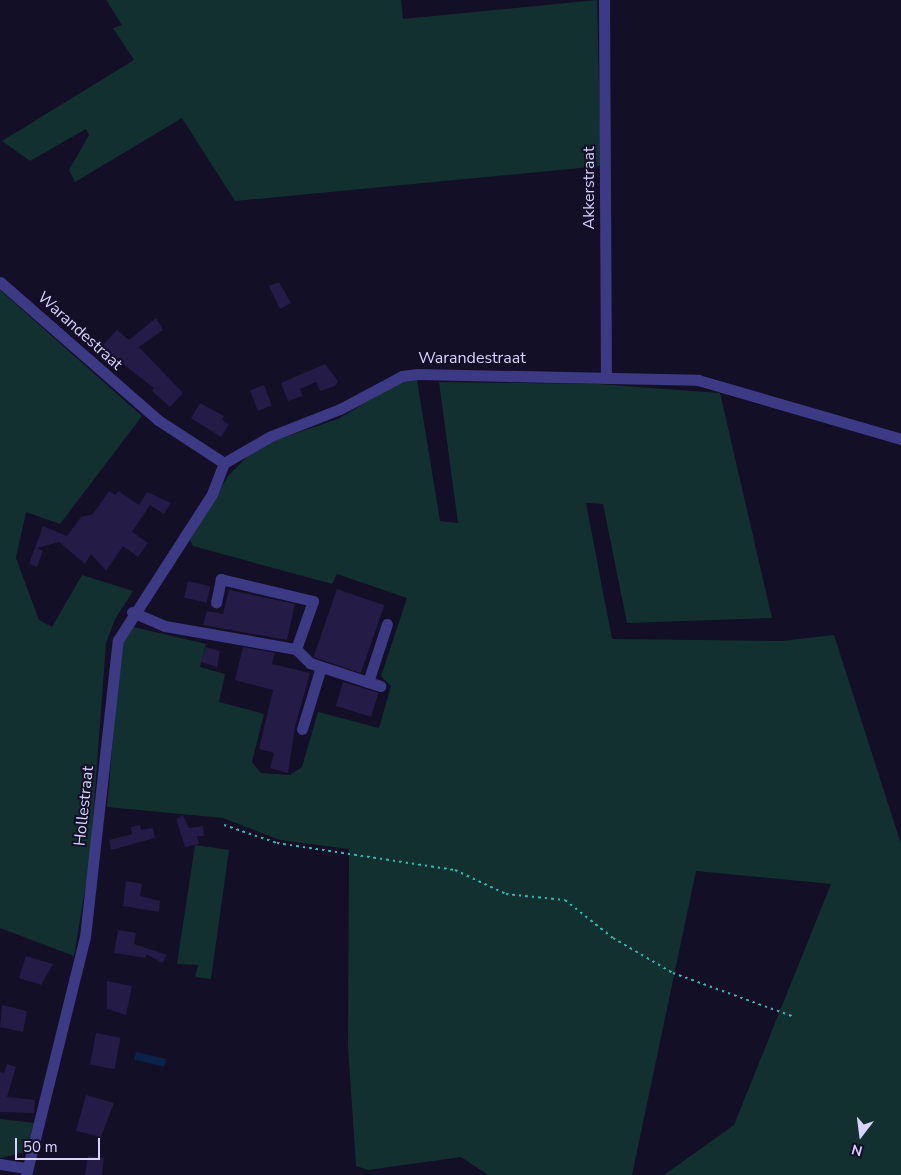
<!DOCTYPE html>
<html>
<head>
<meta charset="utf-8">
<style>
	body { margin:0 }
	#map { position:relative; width:901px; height:1175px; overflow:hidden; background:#130f26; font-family:"Nunito Sans",sans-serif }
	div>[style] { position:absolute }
	.green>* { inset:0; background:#12302f }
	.water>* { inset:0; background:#0c2248; transform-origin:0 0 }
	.building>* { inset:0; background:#241b47; transform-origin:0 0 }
	.path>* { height:2px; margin-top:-1px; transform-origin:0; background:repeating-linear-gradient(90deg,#2fb8b0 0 2.5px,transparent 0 6.5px) }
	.minor>* { height:11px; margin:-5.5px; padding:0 5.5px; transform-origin:5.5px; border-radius:5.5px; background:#3d3a85 }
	span { translate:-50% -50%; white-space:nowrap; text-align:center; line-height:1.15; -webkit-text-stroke:4px #130f26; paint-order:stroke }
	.street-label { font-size:16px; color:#d9d4ff }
	.north { position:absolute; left:836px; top:1110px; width:50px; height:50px; -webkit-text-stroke:4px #130f26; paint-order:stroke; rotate:195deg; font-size:14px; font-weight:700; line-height:20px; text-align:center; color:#d9d4ff }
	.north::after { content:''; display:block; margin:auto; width:18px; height:22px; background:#d9d4ff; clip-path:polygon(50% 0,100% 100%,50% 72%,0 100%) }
	.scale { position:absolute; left:15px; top:1138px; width:85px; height:22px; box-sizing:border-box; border:2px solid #d9d4ff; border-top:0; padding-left:6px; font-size:15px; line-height:18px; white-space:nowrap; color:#d9d4ff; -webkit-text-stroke:4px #130f26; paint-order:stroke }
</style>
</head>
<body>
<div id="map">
	<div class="green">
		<i style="clip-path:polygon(106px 0,401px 0,403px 19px,597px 0,601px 166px,235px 201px,182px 118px,75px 182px,69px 170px,89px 135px,86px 129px,30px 161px,2px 141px,134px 60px,113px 28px,122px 25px)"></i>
		<i style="clip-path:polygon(0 290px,142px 416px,60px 524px,26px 512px,16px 558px,39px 620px,52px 627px,82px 575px,133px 591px,115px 619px,106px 643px,90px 859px,74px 956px,0 928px)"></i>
		<i style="clip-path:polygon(417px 380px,440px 521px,458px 523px,439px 382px,598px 384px,720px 393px,772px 618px,627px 623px,603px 504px,586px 503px,612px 639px,782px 641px,834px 635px,901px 844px,901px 1175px,664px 1175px,734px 1125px,831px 884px,696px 871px,632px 1175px,488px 1175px,461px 1157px,368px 1170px,356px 1166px,348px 1046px,349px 849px,280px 840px,223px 818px,107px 807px,121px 647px,129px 626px,206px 644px,200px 667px,225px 674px,219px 702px,264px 714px,252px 762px,261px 773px,290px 775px,302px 767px,318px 712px,379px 728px,391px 686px,381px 676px,407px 598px,337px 574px,332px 584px,193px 546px,190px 540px,228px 476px,249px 455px,273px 441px,338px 419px,398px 383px)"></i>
		<i style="clip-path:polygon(195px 845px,229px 850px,211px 979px,195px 977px,198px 965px,177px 964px)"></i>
		<i style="clip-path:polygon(0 1119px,34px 1123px,26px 1152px,0 1158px)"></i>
	</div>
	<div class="water">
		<i style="left:136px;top:1052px;width:31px;height:8px;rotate:13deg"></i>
	</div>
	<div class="building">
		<i style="clip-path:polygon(279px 282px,291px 303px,280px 309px,269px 286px)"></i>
		<i style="clip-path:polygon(156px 318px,163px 330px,139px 347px,183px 393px,170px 407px,152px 391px,154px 388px,101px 347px,117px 330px,129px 340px)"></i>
		<i style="clip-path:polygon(325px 364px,338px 381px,335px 386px,320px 391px,316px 382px,300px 389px,303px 396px,288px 401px,281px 383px)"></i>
		<i style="left:264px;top:385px;width:22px;height:15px;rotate:69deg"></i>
		<i style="clip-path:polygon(200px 403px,224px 416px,222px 420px,229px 424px,221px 437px,191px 418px)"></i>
		<i style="clip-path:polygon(109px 491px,115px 495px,118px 491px,139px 505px,147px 492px,171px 503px,164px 514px,150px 505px,132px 532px,148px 543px,138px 557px,123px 546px,106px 571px,91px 554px,85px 564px,59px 542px,37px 548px,43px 551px,37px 567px,29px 564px,43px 526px,67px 536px,81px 517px,93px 514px)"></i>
		<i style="left:188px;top:581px;width:23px;height:17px;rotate:13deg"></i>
		<i style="left:337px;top:589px;width:50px;height:72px;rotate:19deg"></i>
		<i style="clip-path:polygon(229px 590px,295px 604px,287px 640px,203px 625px,207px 611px,223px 614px)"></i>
		<i style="clip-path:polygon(206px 647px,220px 651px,217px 667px,201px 662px)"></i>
		<i style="clip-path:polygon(243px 647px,275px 653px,272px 664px,310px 673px,295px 727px,288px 773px,270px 768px,274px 753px,259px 749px,273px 690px,235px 680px)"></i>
		<i style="left:343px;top:682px;width:37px;height:25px;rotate:17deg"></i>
		<i style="clip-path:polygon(183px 815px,189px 828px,203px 826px,204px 836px,197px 836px,199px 844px,185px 847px,176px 819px)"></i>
		<i style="clip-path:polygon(140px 825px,141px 830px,153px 828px,155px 838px,111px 850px,109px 840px,132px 834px,131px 827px)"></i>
		<i style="clip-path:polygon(126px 881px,142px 884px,140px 896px,160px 901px,159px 912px,123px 906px)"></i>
		<i style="clip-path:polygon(118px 930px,136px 933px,134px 944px,167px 955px,162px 963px,146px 954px,146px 958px,114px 953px)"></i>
		<i style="clip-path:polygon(26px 956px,53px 964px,41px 985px,19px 978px)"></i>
		<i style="clip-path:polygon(107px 981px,132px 986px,126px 1015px,107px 1009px)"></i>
		<i style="clip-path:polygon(2px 1005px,27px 1011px,23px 1032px,0 1027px)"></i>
		<i style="left:96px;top:1033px;width:25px;height:32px;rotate:11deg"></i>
		<i style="clip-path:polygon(7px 1064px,16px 1067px,7px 1097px,35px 1100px,34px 1113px,0 1112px,0 1072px,4px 1073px)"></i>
		<i style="clip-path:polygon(86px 1095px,114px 1103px,101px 1137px,76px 1131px)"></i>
		<i style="clip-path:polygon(88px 1156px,104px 1158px,102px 1175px,85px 1175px)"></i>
	</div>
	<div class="path">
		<i style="left:224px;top:825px;width:56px;rotate:18.8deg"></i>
		<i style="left:277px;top:843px;width:180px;rotate:8.6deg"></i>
		<i style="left:455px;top:870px;width:56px;rotate:25.2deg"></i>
		<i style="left:506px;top:894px;width:59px;rotate:5.8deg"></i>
		<i style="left:565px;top:900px;width:61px;rotate:38.4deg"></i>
		<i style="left:613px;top:938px;width:69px;rotate:30.3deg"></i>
		<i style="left:673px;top:973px;width:127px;rotate:19.9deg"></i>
	</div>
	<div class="minor">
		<i style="left:604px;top:0;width:375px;rotate:89.7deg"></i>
		<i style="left:0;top:282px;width:210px;rotate:41.1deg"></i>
		<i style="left:158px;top:420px;width:79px;rotate:33.1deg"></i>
		<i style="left:224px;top:463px;width:54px;rotate:-29.9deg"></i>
		<i style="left:271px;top:436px;width:74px;rotate:-21.4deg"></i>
		<i style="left:340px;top:409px;width:70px;rotate:-28deg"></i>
		<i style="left:402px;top:376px;width:16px;rotate:-7deg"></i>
		<i style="left:418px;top:374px;width:280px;rotate:1.2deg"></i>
		<i style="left:698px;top:380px;width:211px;rotate:16.2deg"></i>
		<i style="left:132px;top:612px;width:36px;rotate:23deg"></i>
		<i style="left:165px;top:626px;width:133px;rotate:10deg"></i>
		<i style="left:296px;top:649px;width:51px;rotate:-70.5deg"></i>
		<i style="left:313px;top:601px;width:95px;rotate:-166.6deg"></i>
		<i style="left:221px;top:579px;width:24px;rotate:102deg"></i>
		<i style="left:296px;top:649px;width:20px;rotate:45deg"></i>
		<i style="left:310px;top:663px;width:61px;rotate:18.1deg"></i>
		<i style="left:368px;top:682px;width:61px;rotate:-71.9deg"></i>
		<i style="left:368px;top:682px;width:13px;rotate:18deg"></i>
		<i style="left:302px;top:729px;width:65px;rotate:-73deg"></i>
		<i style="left:0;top:1164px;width:25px;rotate:9deg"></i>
		<i style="left:26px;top:1175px;width:245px;rotate:-76.1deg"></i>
		<i style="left:85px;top:937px;width:299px;rotate:-83.7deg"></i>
		<i style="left:118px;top:640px;width:174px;rotate:-57.2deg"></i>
		<i style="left:212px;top:494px;width:33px;rotate:-69deg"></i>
	</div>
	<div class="street-label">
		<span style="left:589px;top:188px;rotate:-90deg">Akkerstraat</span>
		<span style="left:80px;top:331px;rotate:42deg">Warandestraat</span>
		<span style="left:472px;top:358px">Warandestraat</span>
		<span style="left:84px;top:806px;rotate:-84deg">Hollestraat</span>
	</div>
	<div class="north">N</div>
	<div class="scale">50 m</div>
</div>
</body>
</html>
